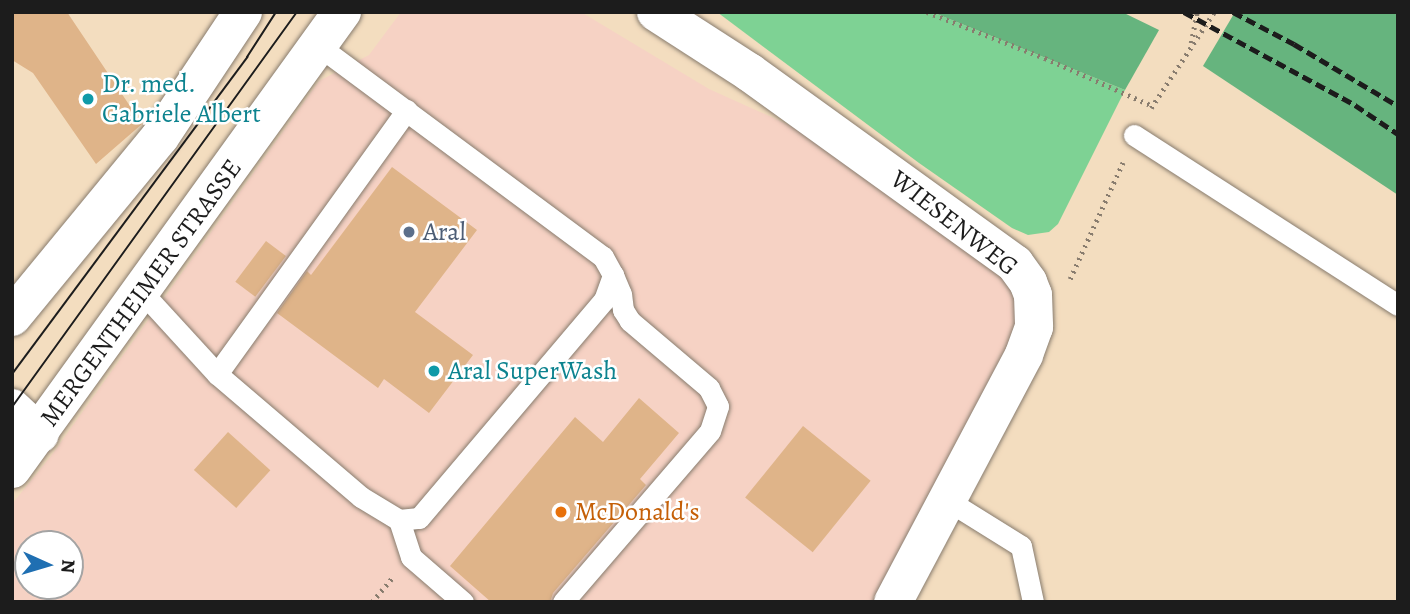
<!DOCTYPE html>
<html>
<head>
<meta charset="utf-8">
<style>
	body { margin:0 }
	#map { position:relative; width:1410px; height:614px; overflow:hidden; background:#f3ddbf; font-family:Alegreya,serif }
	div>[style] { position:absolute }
	.built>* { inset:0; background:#f6d2c4 }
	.green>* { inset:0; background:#7ed294 }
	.forest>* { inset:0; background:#66b47e }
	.building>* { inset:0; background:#dfb489; transform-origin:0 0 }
	.path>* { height:4.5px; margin-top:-2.25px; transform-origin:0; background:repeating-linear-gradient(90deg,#887c6e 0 2px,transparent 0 7px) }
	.roads { filter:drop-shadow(0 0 2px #887c6e) drop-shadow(0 0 2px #887c6e) }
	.lane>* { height:21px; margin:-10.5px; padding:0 10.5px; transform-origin:10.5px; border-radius:10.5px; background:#fff }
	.street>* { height:38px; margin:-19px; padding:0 19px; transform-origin:19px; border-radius:19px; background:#fff }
	.secondary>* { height:38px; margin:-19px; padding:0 19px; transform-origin:19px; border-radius:19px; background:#fff }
	.tram>* { height:2px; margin:-1px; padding:0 1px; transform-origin:1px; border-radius:1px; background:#1c1c1c }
	.rail>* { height:5px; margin-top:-2.5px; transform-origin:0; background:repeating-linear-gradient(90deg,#1c1c1c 0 10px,transparent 0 15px) }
	.dots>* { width:19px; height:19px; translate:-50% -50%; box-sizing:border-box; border:4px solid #fff; border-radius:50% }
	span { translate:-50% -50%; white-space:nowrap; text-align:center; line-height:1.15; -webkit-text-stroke:5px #fff; paint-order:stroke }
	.culture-label { font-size:26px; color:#0d838f }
	.left { translate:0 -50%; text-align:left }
	.street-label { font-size:26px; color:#1c1c1c }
	.service-label { font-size:26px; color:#4e5e75 }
	.food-label { font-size:26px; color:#c56008 }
	.frame { position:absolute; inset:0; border:14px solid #1c1c1c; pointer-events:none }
	.north { position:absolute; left:14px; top:530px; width:70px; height:70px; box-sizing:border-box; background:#fff; border:2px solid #a4a4a4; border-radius:50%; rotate:94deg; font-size:19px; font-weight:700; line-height:28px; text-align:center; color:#1c1c1c }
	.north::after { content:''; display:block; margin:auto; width:24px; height:32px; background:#1f6fb2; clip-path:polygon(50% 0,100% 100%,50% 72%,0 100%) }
</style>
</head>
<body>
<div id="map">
	<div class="built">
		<i style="clip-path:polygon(evenodd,401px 12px,581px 12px,709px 89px,836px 146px,1015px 287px,1024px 322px,878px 602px,12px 602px,12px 504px,51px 456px,319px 81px,369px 55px,401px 12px,28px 544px,70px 544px,70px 586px,28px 586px,28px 544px)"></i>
	</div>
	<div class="green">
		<i style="clip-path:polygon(717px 12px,932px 12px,1125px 90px,1058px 224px,1049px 232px,1028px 235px,1012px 228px,919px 163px)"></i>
	</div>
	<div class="forest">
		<i style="clip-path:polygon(932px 12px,1122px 12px,1159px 30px,1125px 90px)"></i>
		<i style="clip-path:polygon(1235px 12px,1398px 12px,1398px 195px,1203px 66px)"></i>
	</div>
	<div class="building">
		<i style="clip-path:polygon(12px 12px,67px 12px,142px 124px,96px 164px,33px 73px,12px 60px)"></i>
		<i style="clip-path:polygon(392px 167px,477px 230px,415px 312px,473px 355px,429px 413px,384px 379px,378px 388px,277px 313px,307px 271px,311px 275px)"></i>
		<i style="left:266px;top:241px;width:25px;height:51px;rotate:37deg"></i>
		<i style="clip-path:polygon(639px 398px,679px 433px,640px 479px,646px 485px,553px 593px,550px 602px,491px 602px,450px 566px,575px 417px,603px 442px)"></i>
		<i style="left:803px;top:426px;width:87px;height:92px;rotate:39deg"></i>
		<i style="left:228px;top:432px;width:57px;height:51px;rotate:42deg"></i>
	</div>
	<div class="path">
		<i style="left:927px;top:12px;width:127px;rotate:21.3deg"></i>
		<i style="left:1045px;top:58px;width:118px;rotate:24deg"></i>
		<i style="left:1191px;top:43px;width:32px;rotate:-79deg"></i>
		<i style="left:1151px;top:108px;width:115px;rotate:-56.7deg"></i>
		<i style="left:1070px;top:279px;width:128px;rotate:-65.6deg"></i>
		<i style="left:372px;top:602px;width:31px;rotate:-50deg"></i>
	</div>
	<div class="roads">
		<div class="lane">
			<i style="left:1134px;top:135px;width:314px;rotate:32.8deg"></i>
			<i style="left:141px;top:291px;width:113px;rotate:47.5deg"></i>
			<i style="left:217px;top:374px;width:189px;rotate:40.5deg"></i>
			<i style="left:361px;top:497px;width:44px;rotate:31.2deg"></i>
			<i style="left:399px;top:520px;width:20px;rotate:-6deg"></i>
			<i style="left:419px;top:518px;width:286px;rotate:-49.7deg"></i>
			<i style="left:604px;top:300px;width:27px;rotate:-70deg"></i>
			<i style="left:613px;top:275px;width:21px;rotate:-119deg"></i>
			<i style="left:603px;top:257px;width:355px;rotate:-143.4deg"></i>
			<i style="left:217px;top:374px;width:325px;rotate:-54.3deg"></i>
			<i style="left:947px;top:500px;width:87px;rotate:31.9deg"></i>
			<i style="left:1021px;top:546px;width:57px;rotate:77.9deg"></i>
			<i style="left:399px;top:520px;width:39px;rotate:72deg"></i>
			<i style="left:411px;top:557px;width:69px;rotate:40.9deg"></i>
			<i style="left:563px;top:602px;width:225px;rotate:-49.3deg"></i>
			<i style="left:710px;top:431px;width:26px;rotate:-72deg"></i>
			<i style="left:718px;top:406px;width:20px;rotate:-117deg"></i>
			<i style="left:709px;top:388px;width:104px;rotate:-139.7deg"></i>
			<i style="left:630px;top:321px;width:13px;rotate:-122deg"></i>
			<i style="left:623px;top:310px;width:16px;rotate:-97deg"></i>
			<i style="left:621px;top:294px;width:21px;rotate:-113deg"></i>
		</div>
		<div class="street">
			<i style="left:656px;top:12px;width:111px;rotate:32.8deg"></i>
			<i style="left:749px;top:72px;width:328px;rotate:35.8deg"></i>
			<i style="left:1015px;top:264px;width:22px;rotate:54deg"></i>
			<i style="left:1028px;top:282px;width:14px;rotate:69deg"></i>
			<i style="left:1033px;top:295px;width:32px;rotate:88deg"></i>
			<i style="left:1034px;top:327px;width:30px;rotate:110deg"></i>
			<i style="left:1024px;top:355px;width:280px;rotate:117.9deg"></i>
			<i style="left:12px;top:408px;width:38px;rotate:43deg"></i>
		</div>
		<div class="secondary">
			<i style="left:12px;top:317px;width:233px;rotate:-50.6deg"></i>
			<i style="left:160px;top:137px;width:150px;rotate:-56.4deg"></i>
			<i style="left:12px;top:469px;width:564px;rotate:-54.17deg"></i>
		</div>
	</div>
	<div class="tram">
		<i style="left:12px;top:374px;width:395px;rotate:-53.4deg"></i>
		<i style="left:247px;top:57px;width:54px;rotate:-57.2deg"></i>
		<i style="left:12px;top:407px;width:487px;rotate:-54.2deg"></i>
	</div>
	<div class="rail">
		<i style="left:1184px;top:12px;width:195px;rotate:28.5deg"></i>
		<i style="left:1355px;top:105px;width:52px;rotate:34deg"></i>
		<i style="left:1233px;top:12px;width:69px;rotate:27.7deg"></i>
		<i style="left:1294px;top:44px;width:121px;rotate:30.8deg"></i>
	</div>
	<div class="dots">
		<i style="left:88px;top:99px;background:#0f9aa8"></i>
		<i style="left:409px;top:232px;background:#5c6f8a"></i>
		<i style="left:434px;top:371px;background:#0f9aa8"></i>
		<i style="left:561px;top:512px;background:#e8710a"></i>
	</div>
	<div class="culture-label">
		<span class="left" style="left:102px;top:99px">Dr. med.<br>Gabriele Albert</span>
		<span class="left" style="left:448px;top:371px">Aral SuperWash</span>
	</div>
	<div class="street-label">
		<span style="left:954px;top:223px;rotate:38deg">WIESENWEG</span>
		<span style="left:141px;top:293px;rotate:-54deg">MERGENTHEIMER STRASSE</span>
	</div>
	<div class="service-label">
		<span class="left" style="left:423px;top:232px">Aral</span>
	</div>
	<div class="food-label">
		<span class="left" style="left:575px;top:512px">McDonald's</span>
	</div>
	<div class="frame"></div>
	<div class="north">N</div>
</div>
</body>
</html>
